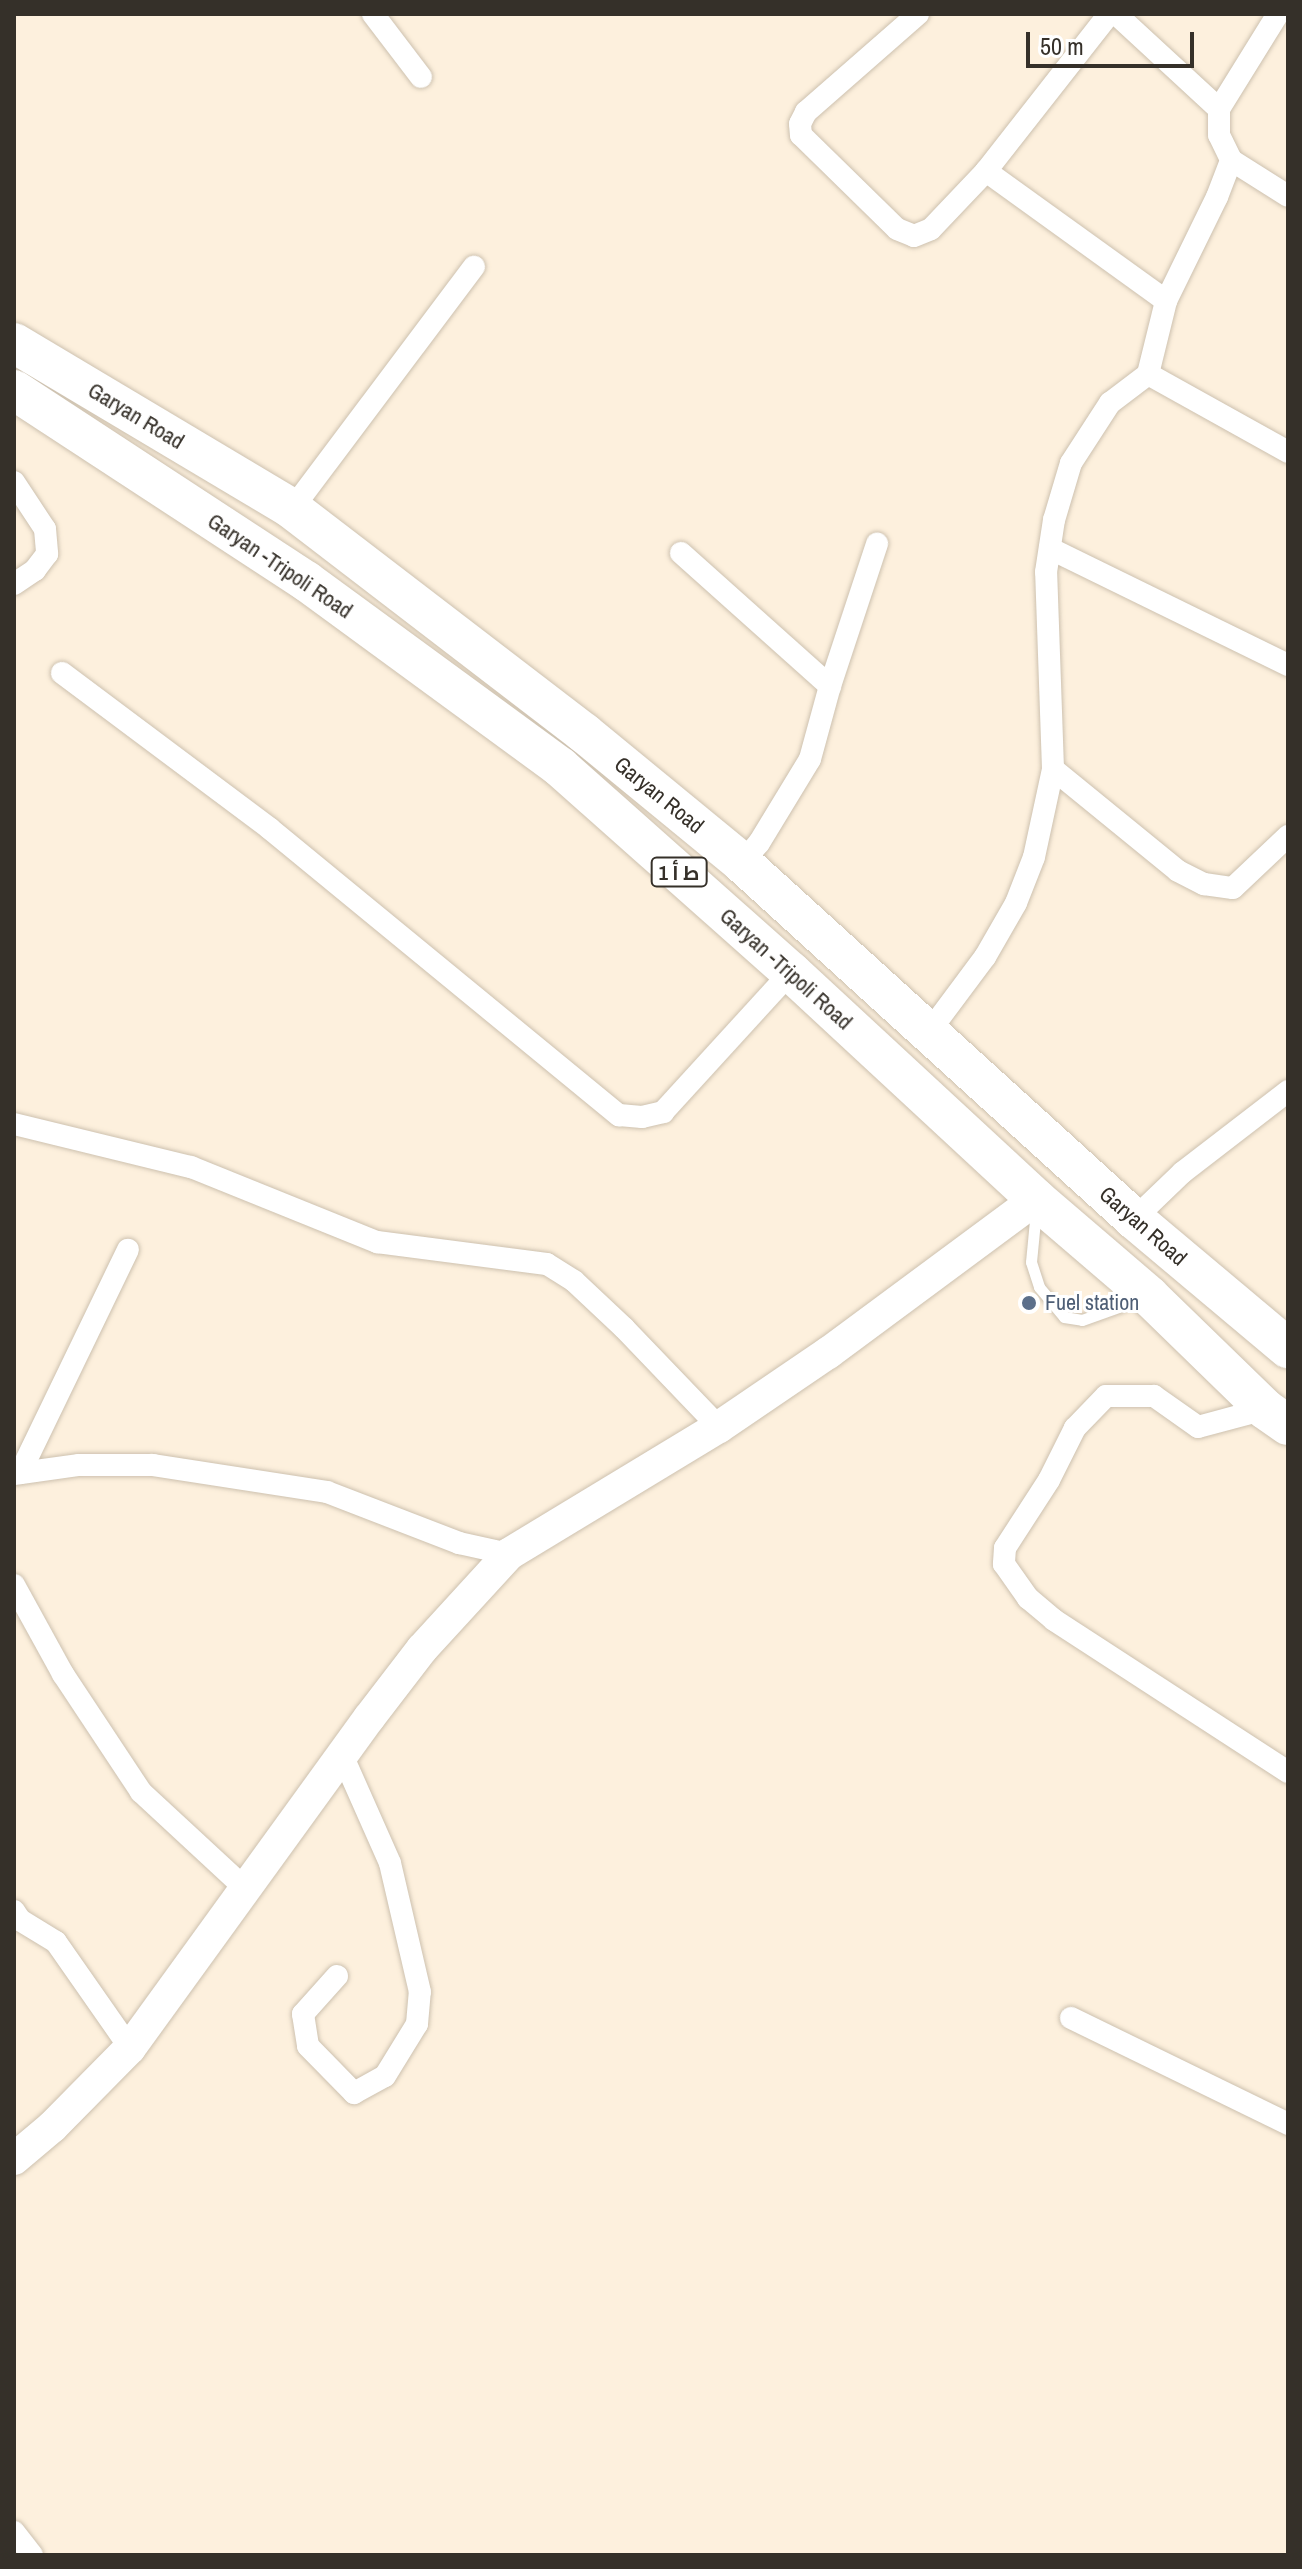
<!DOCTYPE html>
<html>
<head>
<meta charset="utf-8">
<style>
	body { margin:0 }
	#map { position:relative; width:1302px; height:2569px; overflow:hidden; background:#fdf0dd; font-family:"Archivo Narrow",Cairo,sans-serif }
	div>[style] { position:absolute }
	.roads { filter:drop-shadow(0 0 2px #cdc1af) drop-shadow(0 0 2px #cdc1af) }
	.lane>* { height:11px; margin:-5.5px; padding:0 5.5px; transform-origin:5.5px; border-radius:5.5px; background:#fff }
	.street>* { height:22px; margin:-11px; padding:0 11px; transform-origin:11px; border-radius:11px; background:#fff }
	.secondary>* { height:32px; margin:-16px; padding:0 16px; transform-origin:16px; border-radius:16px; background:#fff }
	.highway>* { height:40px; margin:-20px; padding:0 20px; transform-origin:20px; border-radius:20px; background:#fff }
	.dots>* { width:22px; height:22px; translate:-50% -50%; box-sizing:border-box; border:4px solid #fff; border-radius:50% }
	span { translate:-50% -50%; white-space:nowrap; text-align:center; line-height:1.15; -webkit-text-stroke:6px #fff; paint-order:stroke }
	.shield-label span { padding:2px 6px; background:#fff; border:2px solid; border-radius:6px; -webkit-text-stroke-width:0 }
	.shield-label { font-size:20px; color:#353029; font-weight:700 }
	.street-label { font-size:22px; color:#353029 }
	.service-label { font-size:22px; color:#4e5e75 }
	.left { translate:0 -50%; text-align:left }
	.frame { position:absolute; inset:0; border:16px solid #353029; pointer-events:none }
	.scale { position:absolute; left:1026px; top:32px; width:168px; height:36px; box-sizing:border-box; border:4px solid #353029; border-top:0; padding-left:10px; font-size:24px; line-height:28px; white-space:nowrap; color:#353029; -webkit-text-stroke:6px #fff; paint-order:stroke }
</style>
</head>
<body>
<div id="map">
	<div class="roads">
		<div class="lane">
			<i style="left:1036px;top:1210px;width:52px;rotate:95.5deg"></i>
			<i style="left:1031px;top:1262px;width:26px;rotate:72deg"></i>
			<i style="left:1039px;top:1287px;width:39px;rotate:50deg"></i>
			<i style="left:1064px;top:1317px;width:18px;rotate:9deg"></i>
			<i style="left:1082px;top:1320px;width:63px;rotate:-19.6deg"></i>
		</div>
		<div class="street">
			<i style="left:373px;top:14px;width:79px;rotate:52.7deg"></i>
			<i style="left:918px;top:14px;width:149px;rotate:138.8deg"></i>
			<i style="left:806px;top:112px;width:13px;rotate:117deg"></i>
			<i style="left:800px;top:124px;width:11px;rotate:85deg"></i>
			<i style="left:801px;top:135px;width:134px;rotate:44.4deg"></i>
			<i style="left:897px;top:229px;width:18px;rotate:22deg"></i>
			<i style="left:914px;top:236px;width:18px;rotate:-22deg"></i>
			<i style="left:931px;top:229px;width:80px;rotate:-46.5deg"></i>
			<i style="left:986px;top:171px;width:199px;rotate:-51.9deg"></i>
			<i style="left:1116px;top:14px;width:140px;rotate:42.7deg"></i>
			<i style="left:1219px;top:109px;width:26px;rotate:90deg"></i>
			<i style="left:1219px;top:135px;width:28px;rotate:64deg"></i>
			<i style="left:1231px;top:160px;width:67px;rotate:32.3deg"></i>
			<i style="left:1219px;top:109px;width:112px;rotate:-58.2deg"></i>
			<i style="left:986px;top:171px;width:222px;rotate:35.8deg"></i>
			<i style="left:1148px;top:374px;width:160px;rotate:29.1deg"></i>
			<i style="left:14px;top:482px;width:56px;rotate:56.6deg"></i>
			<i style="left:45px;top:529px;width:25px;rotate:85deg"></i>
			<i style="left:47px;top:554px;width:20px;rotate:127deg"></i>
			<i style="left:35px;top:570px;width:25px;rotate:146deg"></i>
			<i style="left:292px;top:509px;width:303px;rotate:-53.1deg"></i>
			<i style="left:1051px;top:549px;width:264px;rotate:26.1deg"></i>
			<i style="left:681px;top:553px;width:200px;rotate:41.8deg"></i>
			<i style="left:62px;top:673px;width:259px;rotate:36.8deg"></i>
			<i style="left:269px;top:828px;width:453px;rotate:39.4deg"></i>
			<i style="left:619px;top:1115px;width:23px;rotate:5deg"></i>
			<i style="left:642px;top:1117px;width:22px;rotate:-13deg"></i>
			<i style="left:663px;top:1112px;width:190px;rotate:-47.6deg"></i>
			<i style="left:1053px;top:769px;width:161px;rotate:39.2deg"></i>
			<i style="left:1178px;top:871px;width:29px;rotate:27deg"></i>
			<i style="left:1204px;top:884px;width:29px;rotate:8deg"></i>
			<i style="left:1233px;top:888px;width:76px;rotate:-43.4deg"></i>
			<i style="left:742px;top:863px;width:26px;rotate:-50deg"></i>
			<i style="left:759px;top:843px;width:98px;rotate:-58.7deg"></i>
			<i style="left:810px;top:759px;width:76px;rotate:-74.7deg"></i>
			<i style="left:830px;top:686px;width:150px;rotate:-71.7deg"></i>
			<i style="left:929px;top:1032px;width:94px;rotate:-53.3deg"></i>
			<i style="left:985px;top:957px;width:62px;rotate:-60.1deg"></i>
			<i style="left:1016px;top:903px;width:49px;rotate:-68.6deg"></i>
			<i style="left:1034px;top:857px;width:90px;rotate:-77.8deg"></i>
			<i style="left:1053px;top:769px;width:197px;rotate:-92deg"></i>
			<i style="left:1046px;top:572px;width:53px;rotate:-81.3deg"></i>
			<i style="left:1054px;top:520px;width:59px;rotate:-73.4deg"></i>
			<i style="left:1071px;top:463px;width:72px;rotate:-57deg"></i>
			<i style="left:1110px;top:403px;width:48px;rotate:-37.3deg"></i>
			<i style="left:1148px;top:374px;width:75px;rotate:-76.1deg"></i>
			<i style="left:1166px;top:301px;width:116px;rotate:-63.9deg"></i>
			<i style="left:1217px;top:197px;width:40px;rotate:-69deg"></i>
			<i style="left:14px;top:1124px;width:182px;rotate:13.7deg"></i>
			<i style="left:191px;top:1167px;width:201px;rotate:22deg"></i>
			<i style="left:377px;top:1242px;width:171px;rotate:7.4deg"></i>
			<i style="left:547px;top:1264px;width:32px;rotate:32deg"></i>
			<i style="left:574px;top:1281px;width:69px;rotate:43.2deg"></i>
			<i style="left:624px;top:1328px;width:137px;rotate:46.2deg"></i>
			<i style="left:1134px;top:1219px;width:68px;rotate:-43.8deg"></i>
			<i style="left:1183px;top:1172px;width:133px;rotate:-37.6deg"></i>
			<i style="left:1265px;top:1409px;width:69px;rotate:165deg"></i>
			<i style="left:1198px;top:1427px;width:54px;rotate:-144.8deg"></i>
			<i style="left:1154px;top:1396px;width:48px;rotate:180deg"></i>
			<i style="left:1106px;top:1396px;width:45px;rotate:134.1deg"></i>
			<i style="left:1075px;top:1428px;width:58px;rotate:116.6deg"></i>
			<i style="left:1049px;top:1480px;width:81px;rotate:122.9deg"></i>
			<i style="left:1005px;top:1548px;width:16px;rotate:94deg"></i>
			<i style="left:1004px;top:1564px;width:42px;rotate:54.8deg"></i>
			<i style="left:1028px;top:1598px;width:34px;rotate:40deg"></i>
			<i style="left:1054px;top:1620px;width:279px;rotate:33deg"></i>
			<i style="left:20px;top:1473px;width:248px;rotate:-64.2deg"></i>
			<i style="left:14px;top:1474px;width:66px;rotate:-7.9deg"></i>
			<i style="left:79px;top:1465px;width:74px"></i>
			<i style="left:153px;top:1465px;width:176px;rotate:8.8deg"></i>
			<i style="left:327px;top:1492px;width:142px;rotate:21.1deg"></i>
			<i style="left:459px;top:1543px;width:51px;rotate:12.4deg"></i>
			<i style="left:14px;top:1585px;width:102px;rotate:61.2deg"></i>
			<i style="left:63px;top:1674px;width:141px;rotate:56.5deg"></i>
			<i style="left:141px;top:1792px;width:146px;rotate:42.8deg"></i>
			<i style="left:14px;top:1911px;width:11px;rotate:56deg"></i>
			<i style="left:20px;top:1920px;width:42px;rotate:31.4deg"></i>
			<i style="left:56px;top:1942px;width:129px;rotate:55.1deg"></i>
			<i style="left:337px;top:1976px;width:51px;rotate:131.8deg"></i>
			<i style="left:303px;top:2014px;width:32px;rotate:81deg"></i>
			<i style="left:308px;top:2046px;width:66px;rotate:45.6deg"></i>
			<i style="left:354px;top:2093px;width:35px;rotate:-29deg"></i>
			<i style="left:385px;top:2076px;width:61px;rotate:-58.4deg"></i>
			<i style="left:417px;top:2024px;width:32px;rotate:-85deg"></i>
			<i style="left:420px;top:1992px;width:132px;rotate:-103.1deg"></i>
			<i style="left:390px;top:1863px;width:116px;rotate:-113.9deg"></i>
			<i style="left:1071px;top:2018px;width:242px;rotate:26deg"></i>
			<i style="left:14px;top:2532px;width:29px;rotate:52deg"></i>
		</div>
		<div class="secondary">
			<i style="left:14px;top:2159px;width:50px;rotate:-40.1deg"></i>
			<i style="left:52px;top:2127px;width:111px;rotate:-45.4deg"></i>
			<i style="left:130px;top:2048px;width:407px;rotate:-54.1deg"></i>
			<i style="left:369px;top:1718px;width:87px;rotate:-52.5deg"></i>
			<i style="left:422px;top:1649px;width:129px;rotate:-47.5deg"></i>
			<i style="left:509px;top:1554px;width:245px;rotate:-31.2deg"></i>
			<i style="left:719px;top:1427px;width:132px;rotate:-34.2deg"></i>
			<i style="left:828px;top:1353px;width:259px;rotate:-36.5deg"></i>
		</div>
		<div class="highway">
			<i style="left:14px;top:343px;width:324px;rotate:30.8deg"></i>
			<i style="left:292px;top:509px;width:368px;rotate:37.5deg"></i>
			<i style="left:584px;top:733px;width:205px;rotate:39.4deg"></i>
			<i style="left:742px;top:863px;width:530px;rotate:42.24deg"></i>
			<i style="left:1134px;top:1219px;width:201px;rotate:40deg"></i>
			<i style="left:14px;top:390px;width:349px;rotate:33.2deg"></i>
			<i style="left:306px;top:581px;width:315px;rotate:36.2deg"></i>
			<i style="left:560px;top:767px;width:309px;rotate:41.6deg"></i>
			<i style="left:791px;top:972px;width:334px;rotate:42.8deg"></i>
			<i style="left:1036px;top:1199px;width:149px;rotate:40.6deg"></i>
			<i style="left:1149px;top:1296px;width:162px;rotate:44.2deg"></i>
			<i style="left:1265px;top:1409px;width:28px;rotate:35deg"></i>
		</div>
	</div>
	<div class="dots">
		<i style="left:1029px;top:1303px;background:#5c6f8a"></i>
	</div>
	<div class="shield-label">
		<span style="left:679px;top:872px">ط أ 1</span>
	</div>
	<div class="street-label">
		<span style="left:136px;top:416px;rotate:31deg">Garyan Road</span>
		<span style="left:280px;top:566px;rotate:34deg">Garyan -Tripoli Road</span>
		<span style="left:659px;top:795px;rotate:39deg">Garyan Road</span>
		<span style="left:786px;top:969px;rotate:42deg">Garyan -Tripoli Road</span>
		<span style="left:1143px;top:1226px;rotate:41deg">Garyan Road</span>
	</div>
	<div class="service-label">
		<span class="left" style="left:1045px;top:1303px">Fuel station</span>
	</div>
	<div class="frame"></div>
	<div class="scale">50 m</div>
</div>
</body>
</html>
